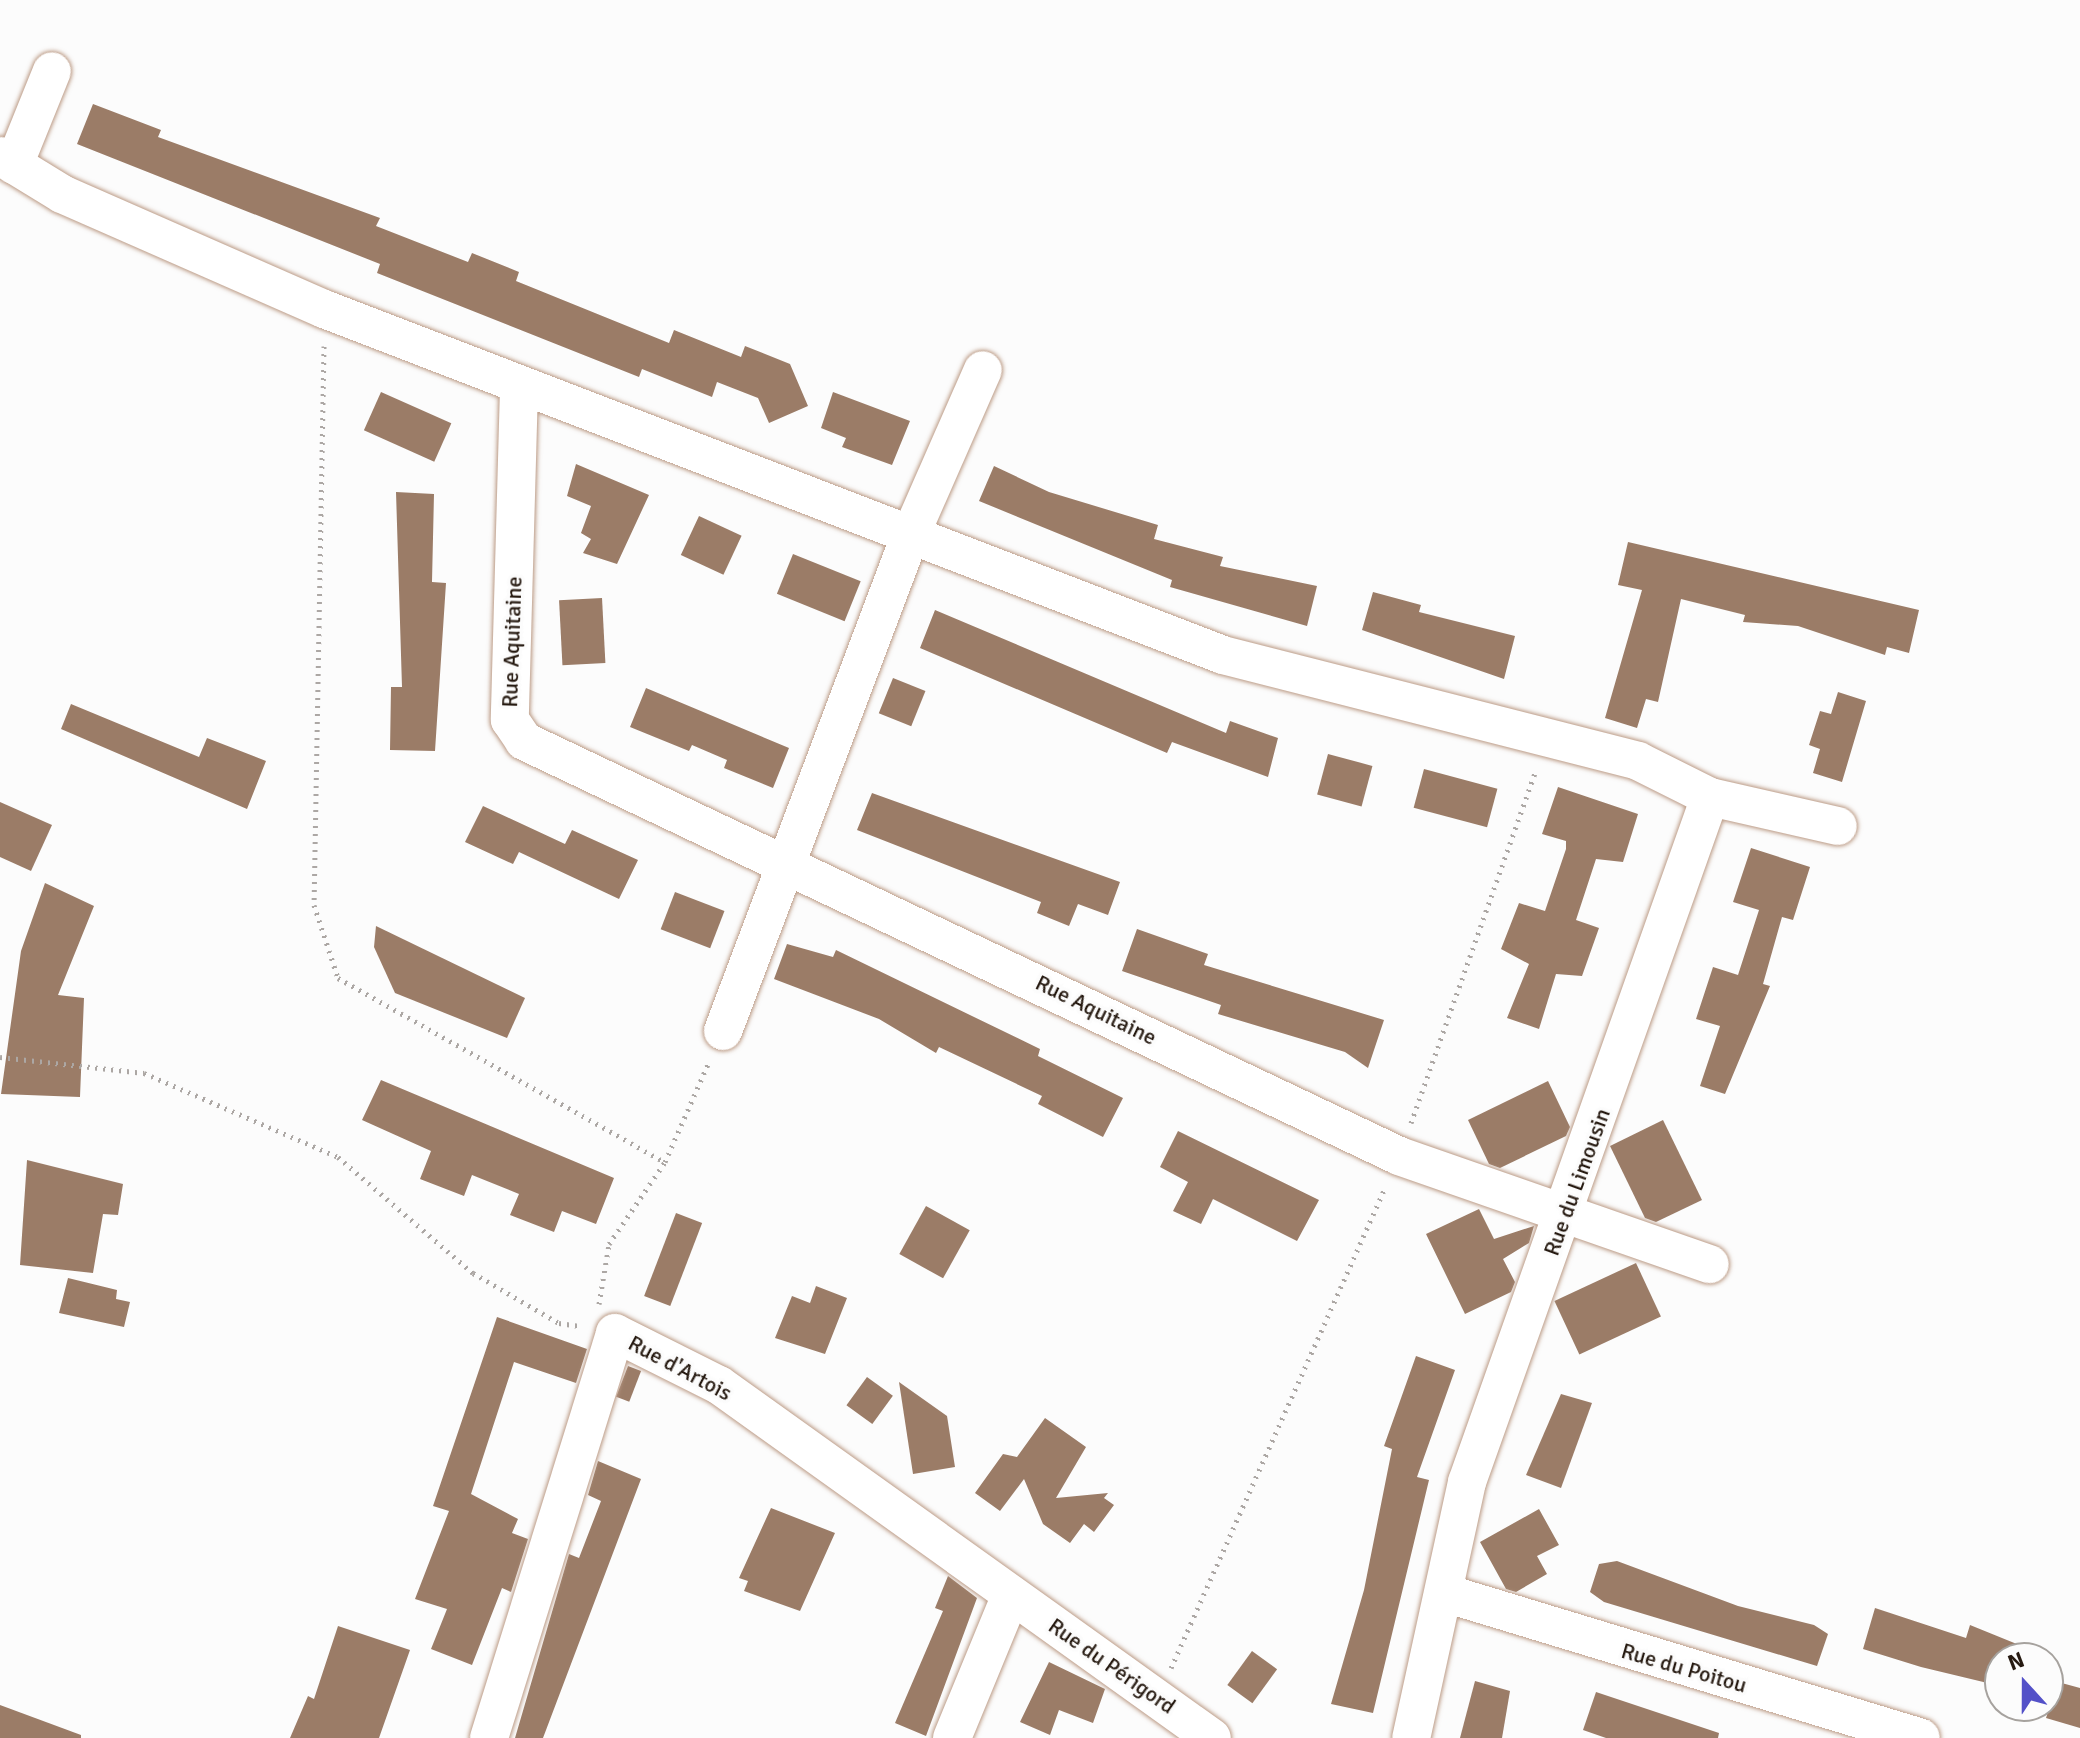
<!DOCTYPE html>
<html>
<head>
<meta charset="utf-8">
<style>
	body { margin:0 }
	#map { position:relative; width:2080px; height:1738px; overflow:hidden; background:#fcfcfc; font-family:Signika,sans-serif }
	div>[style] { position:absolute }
	.building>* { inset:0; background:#9b7c67; transform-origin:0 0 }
	.path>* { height:5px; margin-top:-2.5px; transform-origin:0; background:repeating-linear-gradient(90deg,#aca7a4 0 2px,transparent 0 8px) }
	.roads { filter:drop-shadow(0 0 2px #bc9c87) drop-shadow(0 0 2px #bc9c87) }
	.minor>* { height:38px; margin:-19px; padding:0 19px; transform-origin:19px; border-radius:19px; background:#fff }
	span { translate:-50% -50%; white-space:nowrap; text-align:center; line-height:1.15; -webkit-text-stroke:7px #fcfcfc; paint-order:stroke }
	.street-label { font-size:22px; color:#261a11 }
	.north { position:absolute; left:1984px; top:1642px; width:80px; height:80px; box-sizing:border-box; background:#fcfcfc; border:2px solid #a6a29e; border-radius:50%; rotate:339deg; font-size:22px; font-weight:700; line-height:32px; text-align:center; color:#261a11 }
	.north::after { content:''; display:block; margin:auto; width:28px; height:36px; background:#5351c8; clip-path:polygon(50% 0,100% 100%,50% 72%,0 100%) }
</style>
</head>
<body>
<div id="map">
	<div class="building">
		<i style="clip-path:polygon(93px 104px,161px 130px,158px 137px,380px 218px,376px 226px,468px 262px,472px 253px,519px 272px,516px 281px,669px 343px,674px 330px,741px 357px,745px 346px,790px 364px,808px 406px,769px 423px,758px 398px,717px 382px,712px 397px,642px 369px,639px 377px,377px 273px,380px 264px,77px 144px)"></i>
		<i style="left:381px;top:392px;width:77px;height:42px;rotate:24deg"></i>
		<i style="clip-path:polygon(833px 392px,910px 421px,892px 465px,842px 447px,846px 438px,821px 428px)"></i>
		<i style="clip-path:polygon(576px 464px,649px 495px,617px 564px,583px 553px,591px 539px,581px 533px,591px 506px,567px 496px)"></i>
		<i style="clip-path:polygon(994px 466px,1049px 492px,1158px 525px,1154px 539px,1223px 557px,1220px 566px,1317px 586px,1307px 626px,1170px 587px,1172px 580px,979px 501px)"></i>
		<i style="clip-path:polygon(396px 492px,434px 494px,432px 582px,446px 583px,435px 751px,390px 750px,391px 687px,402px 687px)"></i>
		<i style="left:699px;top:516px;width:47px;height:43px;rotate:25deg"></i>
		<i style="clip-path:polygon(1628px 542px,1919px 610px,1909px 653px,1887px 647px,1885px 655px,1798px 626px,1743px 622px,1745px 615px,1681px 599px,1658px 702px,1646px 699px,1637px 728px,1605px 718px,1642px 590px,1618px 585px)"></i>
		<i style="left:793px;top:554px;width:73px;height:43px;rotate:22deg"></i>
		<i style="clip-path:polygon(1373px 592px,1421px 605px,1419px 612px,1515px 636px,1504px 679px,1362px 630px)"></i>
		<i style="left:602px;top:598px;width:65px;height:43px;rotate:87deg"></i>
		<i style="clip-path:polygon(935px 610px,1226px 733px,1230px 721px,1278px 738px,1268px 777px,1172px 742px,1167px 753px,920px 648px)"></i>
		<i style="left:893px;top:678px;width:35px;height:38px;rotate:22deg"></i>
		<i style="clip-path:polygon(646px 688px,789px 748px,773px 788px,724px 768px,727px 760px,692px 745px,689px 751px,630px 727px)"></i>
		<i style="clip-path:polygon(1838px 692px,1866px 701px,1842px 782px,1813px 773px,1820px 749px,1809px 745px,1820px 711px,1831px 714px)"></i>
		<i style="clip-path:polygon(71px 704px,199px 757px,207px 738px,266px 761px,247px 809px,61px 729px)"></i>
		<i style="left:1328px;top:754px;width:46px;height:42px;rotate:15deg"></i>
		<i style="left:1424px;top:769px;width:76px;height:40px;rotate:15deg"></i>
		<i style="clip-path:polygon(1558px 787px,1638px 814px,1623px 862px,1596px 859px,1576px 920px,1599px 928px,1582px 976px,1556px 974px,1539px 1029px,1507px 1018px,1529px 964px,1501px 949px,1519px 903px,1545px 911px,1566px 849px,1566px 841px,1542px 834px)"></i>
		<i style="clip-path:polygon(872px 793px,1120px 882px,1108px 915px,1078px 904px,1069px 926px,1037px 913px,1041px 902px,857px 830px)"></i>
		<i style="clip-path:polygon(0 802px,52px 825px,31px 871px,0 857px)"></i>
		<i style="clip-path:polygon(483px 806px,565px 844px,572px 830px,638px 860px,619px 899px,519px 852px,513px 864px,465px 842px)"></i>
		<i style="clip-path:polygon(1751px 848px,1810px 867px,1793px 920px,1782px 917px,1763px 984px,1770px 986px,1725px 1094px,1700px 1086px,1720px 1026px,1696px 1019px,1713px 967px,1738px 975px,1759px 910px,1733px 902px)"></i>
		<i style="clip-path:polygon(45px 883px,94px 906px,58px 995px,84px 998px,80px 1097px,1px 1094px,21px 951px)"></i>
		<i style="left:675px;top:892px;width:53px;height:40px;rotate:21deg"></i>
		<i style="clip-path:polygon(376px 926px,525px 998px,507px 1038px,395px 993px,374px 947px)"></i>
		<i style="clip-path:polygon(1137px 929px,1208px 954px,1204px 965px,1384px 1020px,1368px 1068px,1345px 1052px,1218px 1014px,1221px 1005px,1122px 971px)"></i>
		<i style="clip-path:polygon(787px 944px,833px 957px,836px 950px,1040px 1049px,1038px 1056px,1123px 1098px,1103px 1137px,1038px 1104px,1042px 1096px,939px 1047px,936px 1053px,879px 1019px,774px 979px)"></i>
		<i style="clip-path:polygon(381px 1080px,614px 1178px,596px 1224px,562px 1211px,554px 1232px,510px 1215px,519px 1194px,472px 1175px,464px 1196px,420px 1179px,431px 1151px,362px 1120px)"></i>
		<i style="clip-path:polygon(1548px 1081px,1570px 1127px,1566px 1136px,1500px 1168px,1489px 1164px,1468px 1120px)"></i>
		<i style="clip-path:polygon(1663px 1120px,1702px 1200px,1656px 1222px,1645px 1218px,1610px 1146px)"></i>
		<i style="clip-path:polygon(1178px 1131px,1319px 1200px,1297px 1241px,1213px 1199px,1201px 1224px,1173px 1211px,1188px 1182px,1160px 1167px)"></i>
		<i style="clip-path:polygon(27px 1160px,123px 1184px,118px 1215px,103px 1214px,93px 1273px,20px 1265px)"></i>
		<i style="left:926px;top:1206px;width:50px;height:55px;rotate:29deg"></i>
		<i style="clip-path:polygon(1479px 1209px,1494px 1239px,1534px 1226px,1529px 1243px,1503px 1259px,1515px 1282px,1511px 1292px,1465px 1314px,1426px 1234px)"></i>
		<i style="left:676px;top:1213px;width:28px;height:89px;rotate:21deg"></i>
		<i style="left:1636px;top:1263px;width:59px;height:90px;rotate:65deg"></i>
		<i style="clip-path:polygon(68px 1278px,117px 1290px,116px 1299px,130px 1302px,124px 1327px,59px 1313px)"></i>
		<i style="clip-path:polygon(816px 1286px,847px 1298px,825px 1354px,775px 1338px,792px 1296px,810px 1303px)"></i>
		<i style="clip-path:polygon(497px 1317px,587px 1349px,576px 1383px,514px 1362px,471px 1494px,518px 1519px,512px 1533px,528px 1539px,511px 1592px,502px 1588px,472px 1665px,431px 1649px,447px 1609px,415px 1599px,449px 1511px,433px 1506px)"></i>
		<i style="clip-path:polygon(1416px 1356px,1455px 1370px,1417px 1477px,1429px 1480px,1373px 1713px,1331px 1704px,1364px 1590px,1392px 1449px,1384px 1446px)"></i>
		<i style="left:628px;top:1366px;width:14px;height:33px;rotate:21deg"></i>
		<i style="left:867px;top:1377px;width:32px;height:35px;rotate:36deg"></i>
		<i style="clip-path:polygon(899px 1382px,947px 1416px,955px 1467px,913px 1474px)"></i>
		<i style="clip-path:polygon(1561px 1394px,1592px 1403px,1561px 1488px,1526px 1475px)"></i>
		<i style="clip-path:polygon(1045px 1418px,1086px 1447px,1056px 1498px,1108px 1493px,1104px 1498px,1114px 1505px,1094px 1532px,1084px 1524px,1070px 1543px,1043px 1524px,1024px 1479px,1000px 1511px,975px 1493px,1003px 1454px,1017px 1457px)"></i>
		<i style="clip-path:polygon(598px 1461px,641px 1479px,543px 1738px,515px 1738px,569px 1554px,579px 1558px,601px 1501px,588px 1495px)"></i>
		<i style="clip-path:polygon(771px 1508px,835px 1533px,800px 1611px,744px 1591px,748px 1581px,739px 1578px)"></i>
		<i style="clip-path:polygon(1539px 1509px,1559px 1545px,1537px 1556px,1547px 1574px,1516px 1592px,1506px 1589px,1480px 1542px)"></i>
		<i style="clip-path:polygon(1617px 1561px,1738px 1606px,1814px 1625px,1828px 1634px,1817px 1666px,1604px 1602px,1590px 1592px,1599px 1564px)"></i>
		<i style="clip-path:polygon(948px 1576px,977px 1598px,926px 1736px,895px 1723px,943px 1611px,935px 1608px)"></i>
		<i style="clip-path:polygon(1875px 1608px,1966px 1638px,1970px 1625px,2051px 1658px,2000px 1658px,2000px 1686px,1921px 1667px,1863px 1649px)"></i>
		<i style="clip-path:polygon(338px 1626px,410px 1650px,379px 1738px,290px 1738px,308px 1696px,314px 1699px)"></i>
		<i style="left:1252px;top:1651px;width:31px;height:42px;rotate:36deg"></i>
		<i style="clip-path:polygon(1049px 1662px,1105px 1689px,1093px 1723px,1059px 1710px,1050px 1735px,1020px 1722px)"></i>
		<i style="clip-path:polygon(1475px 1681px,1510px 1691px,1502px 1738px,1460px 1738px)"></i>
		<i style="clip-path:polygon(2058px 1682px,2080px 1688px,2080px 1728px,2046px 1718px)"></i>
		<i style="clip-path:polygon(1596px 1692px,1719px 1733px,1718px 1738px,1606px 1738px,1583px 1730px)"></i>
		<i style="clip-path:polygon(0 1705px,81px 1735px,81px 1738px,0 1738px)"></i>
	</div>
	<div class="path">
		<i style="left:324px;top:346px;width:559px;rotate:91.02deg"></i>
		<i style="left:314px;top:905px;width:77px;rotate:71.8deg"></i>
		<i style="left:338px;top:978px;width:375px;rotate:29.4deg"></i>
		<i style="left:0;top:1057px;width:145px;rotate:6.3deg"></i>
		<i style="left:144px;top:1073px;width:211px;rotate:23.4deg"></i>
		<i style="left:338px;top:1157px;width:178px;rotate:40.7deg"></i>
		<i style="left:473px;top:1273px;width:99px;rotate:30.2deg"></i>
		<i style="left:559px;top:1323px;width:21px;rotate:8deg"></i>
		<i style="left:1411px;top:1123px;width:374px;rotate:-70.5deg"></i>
		<i style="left:599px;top:1304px;width:61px;rotate:-80.5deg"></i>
		<i style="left:609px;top:1244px;width:99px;rotate:-55.7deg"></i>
		<i style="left:665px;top:1162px;width:109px;rotate:-66.3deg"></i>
		<i style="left:1171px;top:1668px;width:526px;rotate:-65.97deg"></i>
	</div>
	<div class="roads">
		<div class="minor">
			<i style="left:0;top:156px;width:73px;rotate:31.5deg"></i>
			<i style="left:62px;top:194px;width:286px;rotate:23.7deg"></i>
			<i style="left:324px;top:309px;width:963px;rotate:21.05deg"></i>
			<i style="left:1223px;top:655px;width:428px;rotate:14.3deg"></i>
			<i style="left:1638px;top:761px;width:80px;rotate:26.6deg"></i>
			<i style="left:1710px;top:797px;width:727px;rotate:109.53deg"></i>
			<i style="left:1467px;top:1482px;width:262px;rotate:102.3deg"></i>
			<i style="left:14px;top:165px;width:101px;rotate:-68deg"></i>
			<i style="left:519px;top:388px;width:332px;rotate:91.6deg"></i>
			<i style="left:510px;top:720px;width:25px;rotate:56deg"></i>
			<i style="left:524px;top:741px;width:968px;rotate:25.37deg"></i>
			<i style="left:1399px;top:1156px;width:329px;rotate:19.2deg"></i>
			<i style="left:1710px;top:797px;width:131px;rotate:12.8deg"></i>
			<i style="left:723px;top:1031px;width:529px;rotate:-69.3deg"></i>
			<i style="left:910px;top:536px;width:181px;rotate:-66.3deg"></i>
			<i style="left:1448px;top:1594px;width:494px;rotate:16.9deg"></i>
			<i style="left:489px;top:1738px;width:424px;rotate:-72.7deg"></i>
			<i style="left:615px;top:1333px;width:116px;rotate:26.6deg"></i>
			<i style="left:719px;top:1385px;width:606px;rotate:35.6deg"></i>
			<i style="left:952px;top:1738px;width:152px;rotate:-67.6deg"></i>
		</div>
	</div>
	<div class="street-label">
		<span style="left:512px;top:642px;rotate:-88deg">Rue Aquitaine</span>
		<span style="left:1096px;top:1010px;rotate:26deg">Rue Aquitaine</span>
		<span style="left:1577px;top:1182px;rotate:-70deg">Rue du Limousin</span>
		<span style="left:680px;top:1368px;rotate:28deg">Rue d'Artois</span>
		<span style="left:1112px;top:1666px;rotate:35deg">Rue du Périgord</span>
		<span style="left:1684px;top:1668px;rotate:16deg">Rue du Poitou</span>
	</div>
	<div class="north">N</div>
</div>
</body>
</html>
